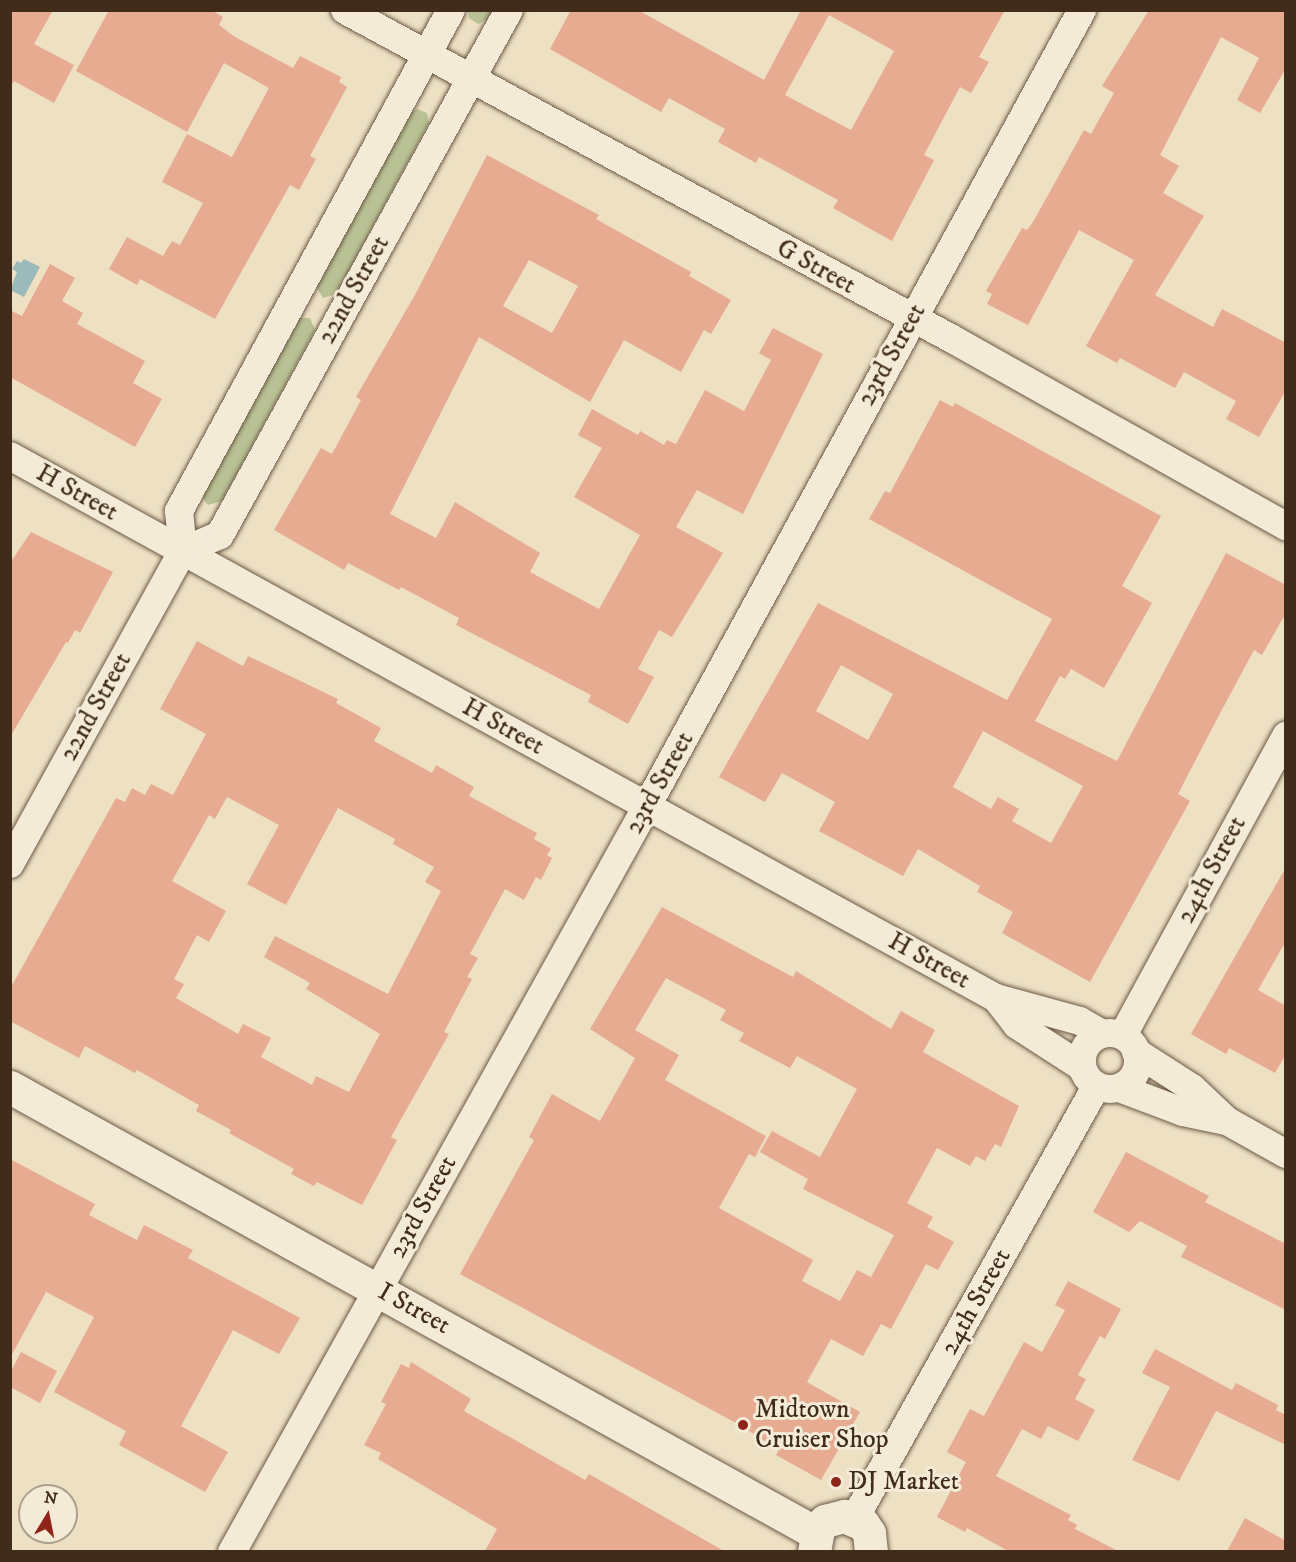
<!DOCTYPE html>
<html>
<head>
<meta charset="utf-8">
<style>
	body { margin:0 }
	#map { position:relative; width:1296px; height:1562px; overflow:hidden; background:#ede0c3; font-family:"IM FELL DW Pica",serif }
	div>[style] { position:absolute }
	.green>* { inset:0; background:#b8c294 }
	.water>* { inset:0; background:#9bbbbb }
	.building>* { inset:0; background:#e7ab92 }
	.roads { filter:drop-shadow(0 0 2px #6c5946) drop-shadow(0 0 2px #6c5946) }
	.minor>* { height:28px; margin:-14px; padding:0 14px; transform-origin:14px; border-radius:14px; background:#f3ebd8 }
	.minor>.ring { margin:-14px; padding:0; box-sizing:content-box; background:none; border:28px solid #f3ebd8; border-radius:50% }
	.tertiary>* { height:33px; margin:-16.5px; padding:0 16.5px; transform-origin:16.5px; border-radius:16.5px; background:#f3ebd8 }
	.dots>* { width:16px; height:16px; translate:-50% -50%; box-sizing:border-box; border:3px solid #f3ebd8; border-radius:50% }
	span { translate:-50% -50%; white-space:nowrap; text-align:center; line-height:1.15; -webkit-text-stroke:6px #f3ebd8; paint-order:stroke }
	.street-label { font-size:26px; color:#412c1c }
	.poi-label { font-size:26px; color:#412c1c }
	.left { translate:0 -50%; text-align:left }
	.frame { position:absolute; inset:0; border:12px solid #412c1c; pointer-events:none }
	.north { position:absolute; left:18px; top:1484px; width:60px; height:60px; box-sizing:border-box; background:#f3ebd8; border:2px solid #ac9f8d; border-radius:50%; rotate:10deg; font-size:16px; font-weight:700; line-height:24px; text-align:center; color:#412c1c }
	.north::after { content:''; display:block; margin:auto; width:21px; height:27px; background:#8f2418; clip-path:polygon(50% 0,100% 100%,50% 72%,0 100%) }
</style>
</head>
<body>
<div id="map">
	<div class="green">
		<i style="clip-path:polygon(468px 11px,492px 11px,488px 19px,478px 24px,469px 18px)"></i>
		<i style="clip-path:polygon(417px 109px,427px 113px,429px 123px,336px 294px,323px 298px,316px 286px,411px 113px)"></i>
		<i style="clip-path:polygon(299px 318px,310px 318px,315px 330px,222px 501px,208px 505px,202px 497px)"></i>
	</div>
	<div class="water">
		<i style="clip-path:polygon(24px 259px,40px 267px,24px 297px,10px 290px,17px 272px,12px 269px,17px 261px,21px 263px)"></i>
	</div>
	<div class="building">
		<i style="clip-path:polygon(10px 10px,53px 10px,34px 44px,74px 65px,54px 103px,14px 81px,10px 87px)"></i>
		<i style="clip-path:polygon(109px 10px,211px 10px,223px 17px,219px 25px,235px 37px,293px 68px,300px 56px,341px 77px,339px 82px,347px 87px,310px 156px,316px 159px,299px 190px,290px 185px,215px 319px,140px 279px,137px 285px,109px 269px,127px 237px,163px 256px,172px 241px,180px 245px,203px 203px,162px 182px,187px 134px,232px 157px,269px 88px,224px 63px,187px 132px,76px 71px)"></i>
		<i style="clip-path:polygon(evenodd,571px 10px,638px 10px,764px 80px,801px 10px,1005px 10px,979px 57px,989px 62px,971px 93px,960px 87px,924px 155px,934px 160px,892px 241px,833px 208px,838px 200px,759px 157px,756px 163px,718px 142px,725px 129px,669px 98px,661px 112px,550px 49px,571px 10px,829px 15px,894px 51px,851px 130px,785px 95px,829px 15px)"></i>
		<i style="clip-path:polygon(1149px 10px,1286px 10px,1286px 68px,1260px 113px,1237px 100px,1259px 58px,1221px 37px,1160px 155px,1179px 166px,1163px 193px,1204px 216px,1155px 295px,1213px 327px,1222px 309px,1286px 343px,1286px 390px,1259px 437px,1226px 419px,1236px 401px,1184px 372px,1175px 388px,1120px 358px,1117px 363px,1086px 346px,1134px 260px,1079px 230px,1028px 325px,987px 304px,992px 294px,986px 291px,1022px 228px,1027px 230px,1033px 222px,1084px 130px,1091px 134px,1114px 93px,1102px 86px)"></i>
		<i style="clip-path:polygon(evenodd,487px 155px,599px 215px,596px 219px,691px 272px,689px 276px,731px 300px,711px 334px,704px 330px,681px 372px,624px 340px,590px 402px,479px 337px,390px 514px,436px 538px,455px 502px,540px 553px,530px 572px,599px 609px,640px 535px,574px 497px,602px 448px,578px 435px,592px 409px,638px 435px,640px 431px,664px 445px,667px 440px,676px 444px,705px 390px,744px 411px,771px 360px,759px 353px,773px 328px,823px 354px,743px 514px,697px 490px,676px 527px,723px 553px,672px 637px,659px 630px,638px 669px,654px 677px,628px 724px,588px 702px,591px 695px,456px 625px,459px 618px,401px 587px,399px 590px,348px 563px,344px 570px,274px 530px,321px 448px,332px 454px,361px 400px,356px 397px,416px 293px,487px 155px,529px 260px,578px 286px,552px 333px,503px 306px,529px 260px)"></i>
		<i style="clip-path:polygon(50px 264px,75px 278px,62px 301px,83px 313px,77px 324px,145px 361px,133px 383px,162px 399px,135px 447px,10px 377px,10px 310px,22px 316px)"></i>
		<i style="clip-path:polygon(evenodd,940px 400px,953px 407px,955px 403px,1161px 516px,1122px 586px,1152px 603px,1104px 688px,1071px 669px,1065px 679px,1060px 676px,1035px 721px,1117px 761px,1226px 553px,1286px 585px,1286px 613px,1262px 655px,1254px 650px,1217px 719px,1178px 794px,1190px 801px,1090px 982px,1002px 933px,1013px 912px,977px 892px,980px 886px,918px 849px,903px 876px,819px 831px,835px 802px,782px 773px,765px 802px,719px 777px,818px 603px,1007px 700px,1052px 619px,869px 519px,885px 491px,890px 493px,940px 400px,841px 665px,893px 694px,868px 740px,816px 711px,841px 665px,940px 400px,983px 731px,1083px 786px,1051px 843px,1012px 821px,1019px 809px,998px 797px,991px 809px,953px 787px,983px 731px)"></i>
		<i style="clip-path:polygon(31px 532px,113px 572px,80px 633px,75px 630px,68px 643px,66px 642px,10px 737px,10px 563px)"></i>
		<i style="clip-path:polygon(evenodd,197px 641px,243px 666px,248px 656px,338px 699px,336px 703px,381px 728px,374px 741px,432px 773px,436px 765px,474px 787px,469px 796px,537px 833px,534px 839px,551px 849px,547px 855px,552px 858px,541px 880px,536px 877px,524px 900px,505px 889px,470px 954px,478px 958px,467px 977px,472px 979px,444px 1032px,449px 1034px,391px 1137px,397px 1140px,362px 1205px,317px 1182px,314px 1186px,291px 1174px,294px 1169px,229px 1133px,231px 1130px,196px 1111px,199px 1105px,137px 1070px,135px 1073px,85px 1046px,79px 1058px,10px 1021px,10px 989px,116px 798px,125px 802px,132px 788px,145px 795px,151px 784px,173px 795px,206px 734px,160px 709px,197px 641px,227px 797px,279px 825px,247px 884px,286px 905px,338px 808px,395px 839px,393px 844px,434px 867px,425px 882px,441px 891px,388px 994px,275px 936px,264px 957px,310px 983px,306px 989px,380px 1034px,349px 1092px,316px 1076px,312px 1085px,261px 1057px,271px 1038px,243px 1024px,238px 1034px,176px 998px,184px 984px,174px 979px,197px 935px,209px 942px,226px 911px,172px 881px,209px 815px,215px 819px,227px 797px)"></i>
		<i style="clip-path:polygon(1286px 867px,1286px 941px,1258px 990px,1286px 1006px,1286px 1054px,1275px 1073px,1229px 1048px,1226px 1054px,1191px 1034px)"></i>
		<i style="clip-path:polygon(evenodd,662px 907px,793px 977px,796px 971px,891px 1029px,901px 1011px,935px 1030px,923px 1052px,1019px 1106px,1001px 1147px,995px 1144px,985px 1161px,976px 1156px,970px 1166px,937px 1148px,907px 1203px,933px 1217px,927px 1227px,954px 1242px,938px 1270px,926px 1264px,891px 1329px,881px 1324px,863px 1356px,831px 1339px,807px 1382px,860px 1412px,821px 1480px,776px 1455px,779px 1450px,736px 1423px,460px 1274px,534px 1140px,529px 1137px,552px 1094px,600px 1121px,635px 1058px,590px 1029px,662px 907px,666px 978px,726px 1010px,720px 1020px,744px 1033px,739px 1041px,790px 1068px,797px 1056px,857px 1089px,820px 1157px,772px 1131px,760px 1152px,808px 1179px,803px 1189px,894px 1235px,871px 1277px,857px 1270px,840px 1301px,802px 1281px,813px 1260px,719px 1208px,749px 1154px,755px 1157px,766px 1136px,665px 1080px,679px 1055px,635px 1030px,666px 978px)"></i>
		<i style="clip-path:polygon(1126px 1152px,1209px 1196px,1205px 1202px,1286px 1244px,1286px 1310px,1181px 1257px,1187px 1246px,1140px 1221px,1129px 1232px,1093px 1212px)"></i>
		<i style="clip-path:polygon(10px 1159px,95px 1204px,89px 1215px,137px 1240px,144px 1225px,193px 1250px,188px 1258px,300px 1318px,279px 1354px,233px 1330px,181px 1426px,228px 1452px,205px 1492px,119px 1445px,126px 1431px,54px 1392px,94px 1317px,46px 1292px,10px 1358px)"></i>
		<i style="clip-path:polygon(1068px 1281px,1121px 1309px,1105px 1339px,1100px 1336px,1078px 1375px,1086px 1379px,1075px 1399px,1095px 1410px,1078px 1441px,1048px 1426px,1041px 1439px,1022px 1429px,996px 1476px,1071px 1515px,1068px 1520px,1077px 1525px,1075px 1529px,1118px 1551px,1008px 1551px,967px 1528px,965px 1532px,937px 1517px,966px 1462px,947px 1452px,970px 1409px,984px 1416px,1024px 1342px,1042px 1352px,1065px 1310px,1055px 1305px)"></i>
		<i style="clip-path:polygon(1155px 1349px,1232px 1390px,1236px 1383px,1278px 1405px,1276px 1410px,1286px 1415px,1286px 1445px,1216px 1411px,1179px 1481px,1132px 1460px,1170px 1387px,1142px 1373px)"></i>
		<i style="clip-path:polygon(21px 1352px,57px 1371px,40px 1403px,10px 1387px,10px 1373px)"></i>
		<i style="clip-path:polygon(411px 1362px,471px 1399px,464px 1411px,585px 1480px,589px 1474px,724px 1551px,485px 1551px,497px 1529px,378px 1459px,381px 1453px,364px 1445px,386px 1404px,381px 1402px,401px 1364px,409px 1368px)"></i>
		<i style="clip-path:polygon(1245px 1518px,1286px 1541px,1286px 1551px,1227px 1551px)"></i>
	</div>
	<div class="roads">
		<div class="minor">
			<i style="left:345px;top:10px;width:693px;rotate:28.45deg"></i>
			<i style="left:954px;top:340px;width:381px;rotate:29.3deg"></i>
			<i style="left:10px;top:456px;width:1125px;rotate:28.8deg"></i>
			<i style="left:996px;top:998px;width:87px;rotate:15.3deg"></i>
			<i style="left:1080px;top:1021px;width:24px;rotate:30deg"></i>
			<i style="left:183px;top:551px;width:40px;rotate:-23.4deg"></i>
			<i style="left:220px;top:535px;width:599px;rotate:-61.17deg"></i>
			<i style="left:10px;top:864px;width:358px;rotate:-61.1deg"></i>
			<i style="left:183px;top:551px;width:40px;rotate:-95.7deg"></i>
			<i style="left:179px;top:511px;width:570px;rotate:-61.5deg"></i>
			<i style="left:996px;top:998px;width:34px;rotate:52deg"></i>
			<i style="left:1017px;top:1025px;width:77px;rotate:32.9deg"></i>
			<i class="ring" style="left:1082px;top:1033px;width:28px;height:28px"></i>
			<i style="left:1123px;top:1035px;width:341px;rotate:-61.4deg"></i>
			<i style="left:1136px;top:1052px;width:67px;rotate:32.7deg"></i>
			<i style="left:1192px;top:1088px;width:48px;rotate:43.3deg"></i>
			<i style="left:1227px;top:1121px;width:68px;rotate:29.2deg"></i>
			<i style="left:1119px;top:1088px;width:68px;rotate:20.6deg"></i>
			<i style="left:1183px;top:1112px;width:44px;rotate:11.8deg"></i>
			<i style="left:855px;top:1518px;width:495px;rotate:-60.8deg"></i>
			<i style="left:232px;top:1552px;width:854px;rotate:-60.91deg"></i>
			<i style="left:647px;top:806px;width:907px;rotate:-61.34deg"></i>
		</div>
		<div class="tertiary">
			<i style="left:10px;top:1087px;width:921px;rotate:28.96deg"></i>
			<i style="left:814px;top:1552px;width:23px;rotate:-80deg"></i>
			<i style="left:818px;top:1529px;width:11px;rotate:-49deg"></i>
			<i style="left:825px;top:1521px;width:20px;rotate:-15deg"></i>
			<i style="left:844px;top:1516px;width:21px;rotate:23deg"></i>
			<i style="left:863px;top:1524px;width:11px;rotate:56deg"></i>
			<i style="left:869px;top:1533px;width:19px;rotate:84deg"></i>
		</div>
	</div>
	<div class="dots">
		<i style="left:743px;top:1425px;background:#8f2418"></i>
		<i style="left:836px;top:1482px;background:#8f2418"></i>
	</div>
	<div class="street-label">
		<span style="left:816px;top:267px;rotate:29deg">G Street</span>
		<span style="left:354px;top:290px;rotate:-61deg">22nd Street</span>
		<span style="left:892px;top:355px;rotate:-61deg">23rd Street</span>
		<span style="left:77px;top:493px;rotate:29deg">H Street</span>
		<span style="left:96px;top:707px;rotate:-61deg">22nd Street</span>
		<span style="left:503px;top:727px;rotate:29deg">H Street</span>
		<span style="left:660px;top:783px;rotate:-61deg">23rd Street</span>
		<span style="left:1212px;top:870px;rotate:-62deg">24th Street</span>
		<span style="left:929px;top:961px;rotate:29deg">H Street</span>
		<span style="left:423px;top:1207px;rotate:-61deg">23rd Street</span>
		<span style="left:976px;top:1302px;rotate:-61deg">24th Street</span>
		<span style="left:414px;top:1309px;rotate:29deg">I Street</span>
	</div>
	<div class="poi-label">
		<span class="left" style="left:755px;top:1425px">Midtown<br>Cruiser Shop</span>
		<span class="left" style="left:848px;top:1482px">DJ Market</span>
	</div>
	<div class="frame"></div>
	<div class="north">N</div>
</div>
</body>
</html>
